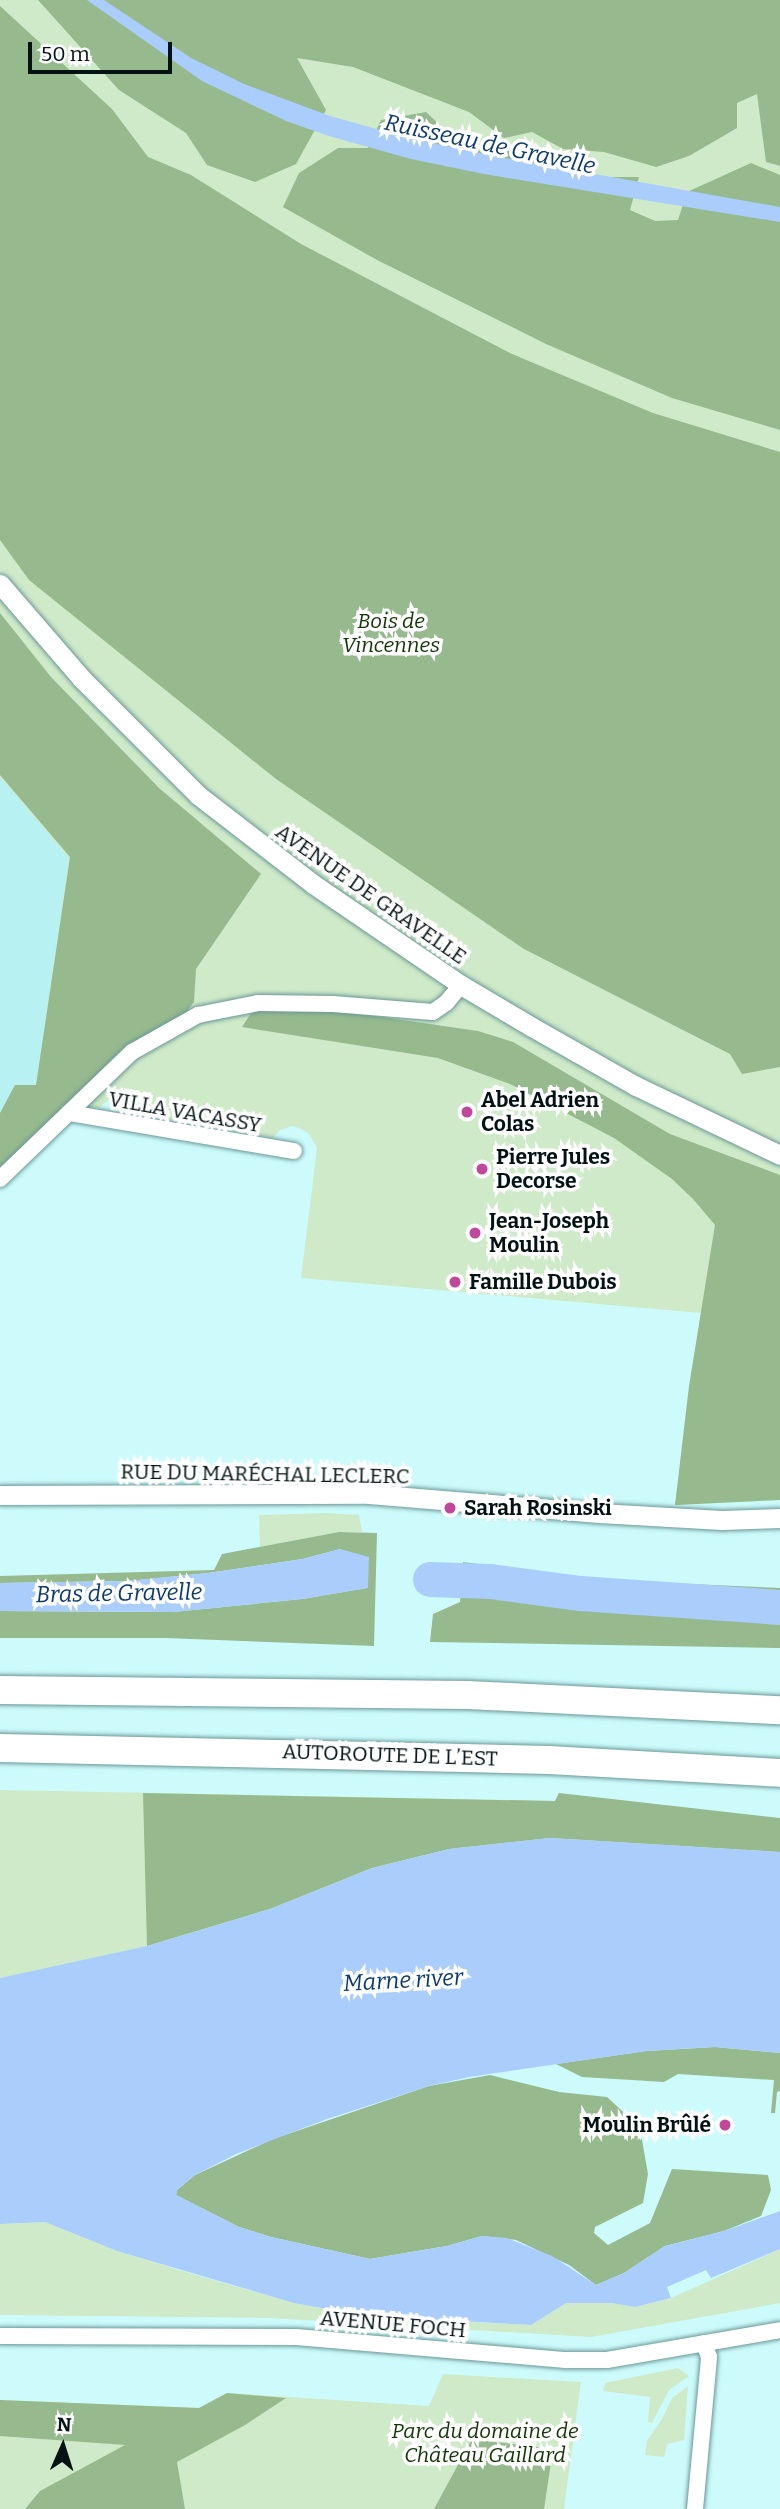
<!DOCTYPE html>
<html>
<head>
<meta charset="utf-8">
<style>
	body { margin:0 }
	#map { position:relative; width:780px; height:2509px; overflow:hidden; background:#cdfbfc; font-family:Bitter,serif }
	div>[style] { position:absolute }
	.built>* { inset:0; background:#b8f1f1 }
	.green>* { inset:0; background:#cfeac8 }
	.forest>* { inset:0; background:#96ba8d }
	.water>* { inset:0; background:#abcdfb }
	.river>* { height:35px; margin:-17.5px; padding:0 17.5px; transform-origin:17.5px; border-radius:17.5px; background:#abcdfb }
	.roads { filter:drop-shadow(0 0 2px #6b9797) drop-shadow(0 0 2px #6b9797) }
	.minor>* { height:16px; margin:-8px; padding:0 8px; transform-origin:8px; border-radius:8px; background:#fff }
	.tertiary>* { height:19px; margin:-9.5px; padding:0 9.5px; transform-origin:9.5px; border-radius:9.5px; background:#fff }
	.motorway>* { height:28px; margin:-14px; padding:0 14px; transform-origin:14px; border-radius:14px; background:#fff }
	.dots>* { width:19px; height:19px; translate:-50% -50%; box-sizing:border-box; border:4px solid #fefefe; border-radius:50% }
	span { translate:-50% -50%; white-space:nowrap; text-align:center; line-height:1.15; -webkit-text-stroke:7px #fefefe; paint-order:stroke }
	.park-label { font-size:21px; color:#113506; font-style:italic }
	.street-label { font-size:21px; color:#031314 }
	.poi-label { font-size:21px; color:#031314; font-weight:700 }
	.left { translate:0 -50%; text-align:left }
	.right { translate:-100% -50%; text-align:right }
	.water-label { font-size:23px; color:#0d3b70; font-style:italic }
	.north { position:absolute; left:28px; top:2411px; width:70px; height:70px; -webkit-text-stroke:5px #fefefe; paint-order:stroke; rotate:3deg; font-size:19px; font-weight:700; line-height:28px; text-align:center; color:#031314 }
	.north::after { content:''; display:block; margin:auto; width:24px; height:32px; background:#031314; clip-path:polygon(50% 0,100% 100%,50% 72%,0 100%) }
	.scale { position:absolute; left:28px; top:42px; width:144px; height:32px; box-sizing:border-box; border:4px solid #031314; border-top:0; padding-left:9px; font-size:21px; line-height:24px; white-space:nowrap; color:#031314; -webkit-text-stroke:5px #fefefe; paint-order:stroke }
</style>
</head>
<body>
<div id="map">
	<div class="built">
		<i style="clip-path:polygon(0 775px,70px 857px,29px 1133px,0 1162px)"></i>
	</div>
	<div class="green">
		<i style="clip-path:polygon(0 0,780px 0,780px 1500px,675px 1505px,701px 1313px,301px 1278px,317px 1148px,310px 1135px,302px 1129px,292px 1126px,280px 1130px,273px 1138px,111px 1109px,110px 1099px,98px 1108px,61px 1102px,29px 1133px,69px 858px,0 777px)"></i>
		<i style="clip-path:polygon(327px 1513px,359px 1515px,362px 1532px,339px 1532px,260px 1547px,259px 1515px)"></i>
		<i style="clip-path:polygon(0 1790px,555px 1801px,559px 1793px,780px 1852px,550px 1838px,270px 1909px,132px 1951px,0 1978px)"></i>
		<i style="clip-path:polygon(45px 2222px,117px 2251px,196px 2275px,294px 2303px,365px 2316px,530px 2325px,566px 2303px,611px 2303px,635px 2307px,671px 2298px,780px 2249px,780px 2303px,591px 2337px,270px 2318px,0 2315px,0 2224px)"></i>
		<i style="clip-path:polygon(678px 2368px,689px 2376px,669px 2390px,652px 2423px,648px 2422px,650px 2397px,603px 2391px,605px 2383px)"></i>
		<i style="clip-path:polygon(443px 2374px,581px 2382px,564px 2509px,0 2509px,0 2400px,199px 2408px,227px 2393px,429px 2406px)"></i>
		<i style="clip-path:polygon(688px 2386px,684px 2440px,667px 2444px,664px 2457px,645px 2455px,647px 2441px,662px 2419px,672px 2398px)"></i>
	</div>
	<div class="forest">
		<i style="clip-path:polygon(38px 0,780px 0,780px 166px,766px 162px,757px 94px,737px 103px,737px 128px,689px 156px,656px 167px,604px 152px,563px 149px,532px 132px,504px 138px,469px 112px,353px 67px,297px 58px,326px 110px,296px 164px,255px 182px,207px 165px,186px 133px,119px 90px)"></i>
		<i style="clip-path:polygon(0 6px,112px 109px,148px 157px,191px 175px,301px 244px,512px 354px,653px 413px,780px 452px,780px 1067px,742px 1074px,730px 1054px,524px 949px,276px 779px,29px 580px,0 540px)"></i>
		<i style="clip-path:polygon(426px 112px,442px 127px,480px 151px,531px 151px,569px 177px,639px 177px,630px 210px,655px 221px,678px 220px,687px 192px,751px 163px,780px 175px,780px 430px,672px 398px,546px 344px,377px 260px,283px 207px,299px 173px,338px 148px,368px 148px,381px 120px)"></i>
		<i style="clip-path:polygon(0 613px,51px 677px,159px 788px,261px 874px,196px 969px,194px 1002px,177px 1025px,132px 1052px,0 1179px,0 1113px,15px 1085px,36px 1085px,70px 857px,0 775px)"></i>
		<i style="clip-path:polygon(255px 1007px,347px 1012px,478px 1031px,513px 1042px,670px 1134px,780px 1175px,780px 1500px,675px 1505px,689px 1386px,715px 1225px,693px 1199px,672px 1179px,614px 1138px,510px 1084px,438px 1058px,242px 1027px)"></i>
		<i style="clip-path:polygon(339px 1532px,377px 1533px,374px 1646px,165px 1638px,0 1638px,0 1611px,173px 1612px,302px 1599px,367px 1588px,340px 1549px,303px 1559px,208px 1573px,128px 1581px,0 1583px,0 1576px,214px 1570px,222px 1554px)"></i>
		<i style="clip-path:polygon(463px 1562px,601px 1580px,780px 1588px,780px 1648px,430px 1642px,433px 1614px,460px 1602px)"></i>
		<i style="clip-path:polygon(143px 1793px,555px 1801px,559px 1793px,780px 1818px,780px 1852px,550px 1838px,449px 1849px,372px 1868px,270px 1909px,147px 1946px)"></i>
		<i style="clip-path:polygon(715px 2047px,780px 2053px,780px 2091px,777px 2092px,775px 2113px,771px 2113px,774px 2080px,678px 2074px,664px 2082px,582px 2077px,556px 2064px,646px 2051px)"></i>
		<i style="clip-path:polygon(490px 2075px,559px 2092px,607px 2097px,632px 2120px,642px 2140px,648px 2174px,643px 2203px,595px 2227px,594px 2233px,608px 2245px,650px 2223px,672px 2169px,768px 2175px,771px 2190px,761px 2216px,724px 2231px,665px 2246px,624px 2273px,596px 2285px,569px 2265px,516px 2240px,482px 2236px,447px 2246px,370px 2259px,271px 2237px,239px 2227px,176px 2195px,177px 2190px,195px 2175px,273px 2139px,429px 2086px)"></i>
		<i style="clip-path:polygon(227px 2393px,286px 2398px,245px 2425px,177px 2462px,185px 2509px,25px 2509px,40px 2491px,125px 2445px,0 2436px,0 2400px,199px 2408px)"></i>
		<i style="clip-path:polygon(472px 2439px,553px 2449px,544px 2509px,434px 2509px)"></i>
	</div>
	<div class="water">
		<i style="clip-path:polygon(87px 0,104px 0,191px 58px,244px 84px,330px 116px,405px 137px,488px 155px,780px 207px,780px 222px,484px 174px,411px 159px,329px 136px,286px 121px,202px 81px)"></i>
		<i style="clip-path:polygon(340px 1549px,369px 1557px,368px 1588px,302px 1599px,173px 1612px,0 1611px,0 1583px,128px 1581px,208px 1573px,303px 1559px)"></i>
		<i style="clip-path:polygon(550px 1838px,780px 1852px,780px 2053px,715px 2047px,646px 2051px,469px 2077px,429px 2086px,327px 2119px,236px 2154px,195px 2175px,177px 2190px,176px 2195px,239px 2227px,271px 2237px,370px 2259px,447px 2246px,482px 2236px,507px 2238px,552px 2256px,596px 2285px,624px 2273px,665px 2246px,724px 2231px,780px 2211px,780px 2249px,711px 2278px,706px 2270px,667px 2287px,671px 2298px,635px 2307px,611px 2303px,566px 2303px,531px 2325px,365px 2316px,294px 2303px,117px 2251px,45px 2222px,0 2224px,0 1978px,147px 1946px,270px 1909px,372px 1868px,449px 1849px)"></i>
	</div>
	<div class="river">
		<i style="left:430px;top:1579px;width:60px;rotate:1.9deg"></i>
		<i style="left:490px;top:1581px;width:91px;rotate:7.6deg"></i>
		<i style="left:580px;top:1593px;width:200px;rotate:4deg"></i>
	</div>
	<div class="roads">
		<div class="minor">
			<i style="left:69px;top:1113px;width:228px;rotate:9.6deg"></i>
			<i style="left:0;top:1179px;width:183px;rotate:-43.9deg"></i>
			<i style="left:132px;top:1052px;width:76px;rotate:-29.3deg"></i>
			<i style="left:198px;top:1015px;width:61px;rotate:-11.3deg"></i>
			<i style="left:258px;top:1003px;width:75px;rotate:0.8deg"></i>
			<i style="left:333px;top:1004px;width:100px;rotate:4.6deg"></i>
			<i style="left:433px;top:1012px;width:16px;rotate:-35deg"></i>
			<i style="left:446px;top:1003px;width:23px;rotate:-50deg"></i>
			<i style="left:0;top:2336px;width:296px;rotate:0.2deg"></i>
			<i style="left:296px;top:2337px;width:271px;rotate:4.9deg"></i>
			<i style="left:566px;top:2360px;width:41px"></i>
			<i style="left:607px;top:2360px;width:176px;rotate:-9.8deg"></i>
			<i style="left:695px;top:2509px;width:153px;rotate:-84.7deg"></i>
			<i style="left:709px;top:2357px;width:15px;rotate:-110deg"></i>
		</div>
		<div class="tertiary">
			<i style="left:0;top:584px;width:124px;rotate:49.2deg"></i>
			<i style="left:81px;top:678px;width:165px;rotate:45deg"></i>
			<i style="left:198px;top:795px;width:145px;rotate:37.7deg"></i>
			<i style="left:313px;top:884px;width:179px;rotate:34.3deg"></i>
			<i style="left:461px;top:985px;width:82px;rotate:30.6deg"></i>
			<i style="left:532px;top:1027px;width:120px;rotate:29.6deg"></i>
			<i style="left:636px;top:1086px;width:160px;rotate:25.6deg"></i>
			<i style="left:0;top:1495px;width:369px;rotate:-0.2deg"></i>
			<i style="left:369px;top:1494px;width:231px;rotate:4.7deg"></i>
			<i style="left:599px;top:1513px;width:123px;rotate:3.3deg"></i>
			<i style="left:722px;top:1520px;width:58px;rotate:-2deg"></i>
		</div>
		<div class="motorway">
			<i style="left:0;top:1690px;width:468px;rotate:0.6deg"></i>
			<i style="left:468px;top:1695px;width:312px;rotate:2.8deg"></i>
			<i style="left:0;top:1748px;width:549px;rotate:1.25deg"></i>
			<i style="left:549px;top:1760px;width:231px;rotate:3.2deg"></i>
		</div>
	</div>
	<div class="dots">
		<i style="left:467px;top:1112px;background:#c1479a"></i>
		<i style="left:482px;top:1169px;background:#c1479a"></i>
		<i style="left:475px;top:1233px;background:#c1479a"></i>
		<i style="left:455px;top:1282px;background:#c1479a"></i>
		<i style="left:450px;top:1508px;background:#c1479a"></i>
		<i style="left:725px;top:2125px;background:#c1479a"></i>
	</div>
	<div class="park-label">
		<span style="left:391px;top:633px">Bois de<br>Vincennes</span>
		<span style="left:485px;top:2443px">Parc du domaine de<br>Château Gaillard</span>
	</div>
	<div class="street-label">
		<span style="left:371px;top:894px;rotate:35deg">AVENUE DE GRAVELLE</span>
		<span style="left:185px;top:1112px;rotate:10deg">VILLA VACASSY</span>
		<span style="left:265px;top:1474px;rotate:1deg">RUE DU MARÉCHAL LECLERC</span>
		<span style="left:390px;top:1755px;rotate:2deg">AUTOROUTE DE L’EST</span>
		<span style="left:393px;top:2324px;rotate:5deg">AVENUE FOCH</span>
	</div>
	<div class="poi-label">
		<span class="left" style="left:481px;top:1112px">Abel Adrien<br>Colas</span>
		<span class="left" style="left:496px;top:1169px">Pierre Jules<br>Decorse</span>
		<span class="left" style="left:489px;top:1233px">Jean-Joseph<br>Moulin</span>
		<span class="left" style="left:469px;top:1282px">Famille Dubois</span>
		<span class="left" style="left:464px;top:1508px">Sarah Rosinski</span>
		<span class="right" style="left:711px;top:2125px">Moulin Brûlé</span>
	</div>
	<div class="water-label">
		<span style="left:490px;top:144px;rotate:12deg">Ruisseau de Gravelle</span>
		<span style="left:119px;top:1593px;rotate:-1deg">Bras de Gravelle</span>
		<span style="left:403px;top:1980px;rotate:-3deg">Marne river</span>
	</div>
	<div class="north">N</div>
	<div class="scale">50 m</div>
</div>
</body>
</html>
